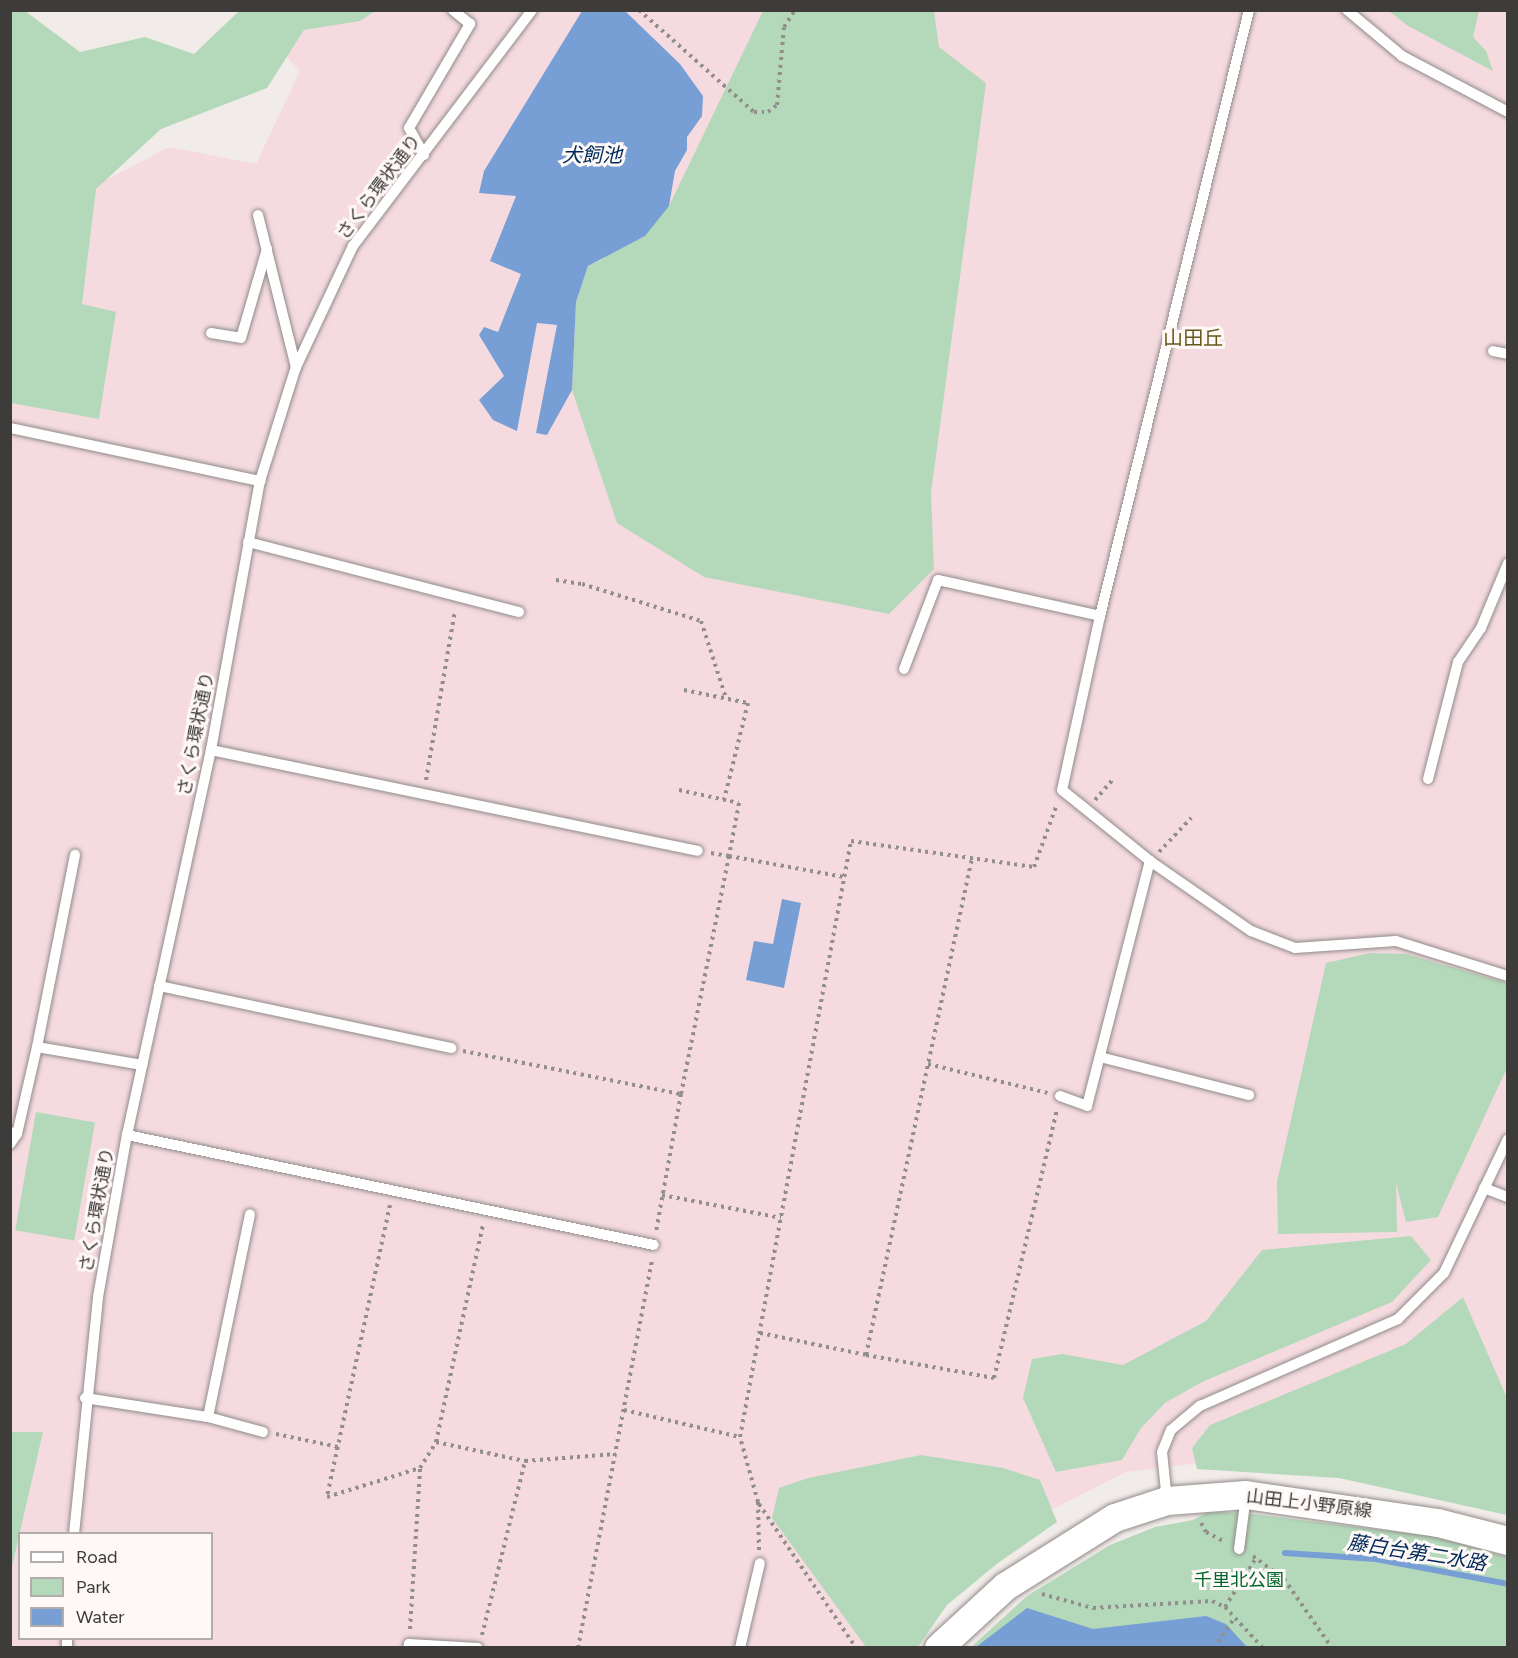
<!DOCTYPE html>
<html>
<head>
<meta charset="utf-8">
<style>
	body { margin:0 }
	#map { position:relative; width:1518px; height:1658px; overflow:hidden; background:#f1ebe9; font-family:Figtree,"Noto Sans JP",sans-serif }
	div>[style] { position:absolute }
	.education>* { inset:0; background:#f5dbe0 }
	.green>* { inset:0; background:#b4d9ba; transform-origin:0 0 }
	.water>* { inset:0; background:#779fd5 }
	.stream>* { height:6px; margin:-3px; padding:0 3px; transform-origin:3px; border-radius:3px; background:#779fd5 }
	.path>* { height:4px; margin-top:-2px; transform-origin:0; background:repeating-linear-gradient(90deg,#918e8c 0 3px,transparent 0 7.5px) }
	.roads { filter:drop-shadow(0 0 2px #918b89) drop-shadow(0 0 2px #918b89) }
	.lane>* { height:10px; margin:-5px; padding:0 5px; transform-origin:5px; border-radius:5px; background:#fff }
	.secondary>* { height:28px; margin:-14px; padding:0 14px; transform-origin:14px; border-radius:14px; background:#fff }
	span { translate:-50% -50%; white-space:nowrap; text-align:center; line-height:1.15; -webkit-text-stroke:6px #fef8f6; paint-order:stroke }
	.street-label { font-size:18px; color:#3e3c3b }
	.park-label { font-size:18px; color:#00652c }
	.water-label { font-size:20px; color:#012a5a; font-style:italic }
	.neighbourhood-label { font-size:20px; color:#67571b }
	.frame { position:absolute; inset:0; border:12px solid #3e3c3b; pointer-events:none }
	.legend { position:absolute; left:18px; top:1532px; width:195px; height:108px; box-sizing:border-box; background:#fef8f6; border:2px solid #b1adab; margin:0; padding:8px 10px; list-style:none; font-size:18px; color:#3e3c3b }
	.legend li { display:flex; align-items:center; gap:12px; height:30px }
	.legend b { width:30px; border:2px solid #b1adab }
</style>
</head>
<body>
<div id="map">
	<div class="education">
		<i style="clip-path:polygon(evenodd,352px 11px,1507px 11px,1507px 1473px,1265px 1455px,1126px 1472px,1031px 1520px,895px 1647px,11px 1647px,10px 391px,61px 174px,108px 179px,169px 147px,256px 164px,300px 71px,285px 55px,303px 29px,352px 11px,20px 1534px,212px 1534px,212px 1638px,20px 1638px,20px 1534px)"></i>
	</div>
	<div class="green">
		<i style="clip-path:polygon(10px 11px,25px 11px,80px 52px,145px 37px,194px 54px,239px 11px,375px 11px,360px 21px,304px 30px,267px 88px,161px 129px,96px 189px,82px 304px,116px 312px,99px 419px,11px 403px)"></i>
		<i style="clip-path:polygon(763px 11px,934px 11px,939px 47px,986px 83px,931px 493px,934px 569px,889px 614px,704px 577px,617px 523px,572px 390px,576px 302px,588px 266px,601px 260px,669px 206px)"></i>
		<i style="clip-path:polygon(1389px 11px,1479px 11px,1473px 37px,1486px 51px,1493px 71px,1408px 26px)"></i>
		<i style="clip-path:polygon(1370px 953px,1406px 954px,1507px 983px,1507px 1068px,1438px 1217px,1406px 1222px,1396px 1183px,1397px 1232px,1278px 1234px,1277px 1182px,1326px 963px)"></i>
		<i style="left:36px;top:1112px;width:60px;height:120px;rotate:10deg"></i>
		<i style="clip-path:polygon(1411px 1236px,1431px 1260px,1392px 1302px,1202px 1382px,1165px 1403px,1141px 1428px,1122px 1460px,1056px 1472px,1023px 1398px,1032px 1359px,1062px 1354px,1123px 1365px,1206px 1321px,1262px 1250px)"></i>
		<i style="clip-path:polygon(1463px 1297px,1507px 1398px,1507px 1515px,1339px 1478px,1197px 1469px,1192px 1448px,1210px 1425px,1406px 1344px)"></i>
		<i style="clip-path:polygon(11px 1432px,43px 1432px,11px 1571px,10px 1432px)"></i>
		<i style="clip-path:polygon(921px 1455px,1003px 1468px,1040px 1480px,1057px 1522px,998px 1563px,947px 1605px,918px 1647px,866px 1647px,772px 1518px,779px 1488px,808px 1478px)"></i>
		<i style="clip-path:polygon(1208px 1512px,1245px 1513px,1437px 1537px,1507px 1557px,1507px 1647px,970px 1648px,1027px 1596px,1110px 1545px,1155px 1527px,1193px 1520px)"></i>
	</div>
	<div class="water">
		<i style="clip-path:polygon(582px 11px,625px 11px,680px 64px,703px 96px,702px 116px,687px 137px,687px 150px,675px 171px,669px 206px,645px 236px,588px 266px,576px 302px,572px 390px,547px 435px,536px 433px,557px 325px,537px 323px,517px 431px,493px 420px,479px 400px,504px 376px,479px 335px,484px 327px,498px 332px,521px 274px,490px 261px,516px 196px,479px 193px,484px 171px)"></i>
		<i style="clip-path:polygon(782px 899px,801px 903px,784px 988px,746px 980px,754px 941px,773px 944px)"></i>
		<i style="clip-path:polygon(1027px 1608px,1093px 1629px,1206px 1616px,1226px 1624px,1247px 1647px,976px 1647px)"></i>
	</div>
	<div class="stream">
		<i style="left:1285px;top:1553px;width:91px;rotate:3.8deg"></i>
		<i style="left:1376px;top:1559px;width:134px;rotate:10.7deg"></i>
	</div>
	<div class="path">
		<i style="left:639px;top:10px;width:154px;rotate:41.6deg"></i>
		<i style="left:754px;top:112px;width:14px"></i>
		<i style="left:768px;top:112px;width:11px;rotate:-38deg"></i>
		<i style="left:777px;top:105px;width:78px;rotate:-84.9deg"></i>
		<i style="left:784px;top:27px;width:20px;rotate:-57deg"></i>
		<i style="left:556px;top:580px;width:26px;rotate:9deg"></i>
		<i style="left:582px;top:584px;width:125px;rotate:17.3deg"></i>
		<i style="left:701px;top:621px;width:81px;rotate:72deg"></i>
		<i style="left:684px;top:690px;width:65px;rotate:11.5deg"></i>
		<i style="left:748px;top:703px;width:100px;rotate:103.9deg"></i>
		<i style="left:426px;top:780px;width:172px;rotate:-80.3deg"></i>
		<i style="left:679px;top:790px;width:61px;rotate:12.2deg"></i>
		<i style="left:739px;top:803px;width:54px;rotate:100.7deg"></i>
		<i style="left:729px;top:856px;width:19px;rotate:-171deg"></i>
		<i style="left:1095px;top:800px;width:29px;rotate:-49deg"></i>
		<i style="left:1159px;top:852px;width:47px;rotate:-46.7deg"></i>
		<i style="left:463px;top:1051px;width:222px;rotate:11.2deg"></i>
		<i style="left:681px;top:1094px;width:139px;rotate:100.3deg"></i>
		<i style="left:928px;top:1064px;width:123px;rotate:13.6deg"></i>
		<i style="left:681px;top:1094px;width:243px;rotate:-78.6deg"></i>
		<i style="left:729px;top:856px;width:117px;rotate:10.3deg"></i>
		<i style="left:662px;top:1195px;width:121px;rotate:10.9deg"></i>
		<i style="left:390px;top:1205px;width:299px;rotate:102.2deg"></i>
		<i style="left:327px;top:1497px;width:97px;rotate:-17.3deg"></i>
		<i style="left:420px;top:1468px;width:31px;rotate:-58deg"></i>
		<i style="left:436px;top:1442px;width:222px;rotate:-77.8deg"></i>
		<i style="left:760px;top:1333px;width:108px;rotate:11.7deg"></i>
		<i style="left:866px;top:1355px;width:508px;rotate:-77.96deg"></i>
		<i style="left:866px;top:1355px;width:130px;rotate:10.2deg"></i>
		<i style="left:994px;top:1378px;width:276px;rotate:-76.8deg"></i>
		<i style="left:624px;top:1410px;width:119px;rotate:13.1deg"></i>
		<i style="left:276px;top:1434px;width:63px;rotate:11.8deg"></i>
		<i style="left:436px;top:1442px;width:91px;rotate:12.1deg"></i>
		<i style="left:759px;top:1504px;width:174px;rotate:56deg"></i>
		<i style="left:1201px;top:1523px;width:10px;rotate:61deg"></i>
		<i style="left:1206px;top:1532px;width:21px;rotate:28deg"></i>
		<i style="left:759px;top:1550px;width:48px;rotate:-91.2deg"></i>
		<i style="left:758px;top:1502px;width:67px;rotate:-105.5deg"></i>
		<i style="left:740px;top:1437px;width:606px;rotate:-79.45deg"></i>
		<i style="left:851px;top:841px;width:185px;rotate:8.1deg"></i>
		<i style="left:1034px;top:867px;width:67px;rotate:-69.9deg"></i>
		<i style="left:1253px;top:1556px;width:39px;rotate:37deg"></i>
		<i style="left:1284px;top:1579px;width:84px;rotate:55.2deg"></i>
		<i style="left:1042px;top:1594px;width:53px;rotate:15.4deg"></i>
		<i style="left:1093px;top:1608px;width:119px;rotate:-3.4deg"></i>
		<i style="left:1212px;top:1601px;width:14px;rotate:25deg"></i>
		<i style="left:1225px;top:1607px;width:56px;rotate:47.2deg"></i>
		<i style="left:1225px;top:1607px;width:58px;rotate:-57.7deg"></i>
		<i style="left:410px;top:1629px;width:161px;rotate:-86.4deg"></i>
		<i style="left:482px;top:1635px;width:179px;rotate:-76.1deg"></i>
		<i style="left:525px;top:1461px;width:91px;rotate:-4.4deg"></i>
		<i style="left:578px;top:1648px;width:396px;rotate:-79.2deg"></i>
		<i style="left:1214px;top:1648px;width:37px;rotate:-56deg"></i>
	</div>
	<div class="roads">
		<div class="lane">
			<i style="left:1249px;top:10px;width:624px;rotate:103.81deg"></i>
			<i style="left:1100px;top:616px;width:178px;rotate:102.3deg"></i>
			<i style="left:1062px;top:790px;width:113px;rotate:38.9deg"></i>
			<i style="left:1150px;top:861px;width:123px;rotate:34.7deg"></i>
			<i style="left:1251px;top:931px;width:47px;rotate:21.1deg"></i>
			<i style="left:1295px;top:948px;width:101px;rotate:-4deg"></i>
			<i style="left:1396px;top:941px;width:117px;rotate:17.4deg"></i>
			<i style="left:1347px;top:10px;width:72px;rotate:39.9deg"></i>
			<i style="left:1402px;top:56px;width:120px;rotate:27.8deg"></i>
			<i style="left:424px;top:155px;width:31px;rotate:-119deg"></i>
			<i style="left:409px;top:128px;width:121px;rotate:-59.6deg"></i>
			<i style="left:470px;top:24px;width:22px;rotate:-141deg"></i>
			<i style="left:258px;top:215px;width:157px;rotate:76deg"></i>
			<i style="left:211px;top:333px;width:30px;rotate:9deg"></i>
			<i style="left:241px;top:338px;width:93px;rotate:-73.7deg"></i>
			<i style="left:1493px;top:351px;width:15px;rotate:11deg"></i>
			<i style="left:10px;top:428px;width:256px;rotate:12deg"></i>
			<i style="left:248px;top:542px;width:280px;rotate:14.5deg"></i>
			<i style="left:904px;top:669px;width:95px;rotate:-69.1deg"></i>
			<i style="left:938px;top:580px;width:166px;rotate:12.5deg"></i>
			<i style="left:211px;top:750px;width:497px;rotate:11.7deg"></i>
			<i style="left:1428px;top:779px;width:121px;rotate:-75.6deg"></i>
			<i style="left:1458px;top:662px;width:41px;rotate:-55.9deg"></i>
			<i style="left:1481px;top:628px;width:70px;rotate:-67.4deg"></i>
			<i style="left:159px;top:986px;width:299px;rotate:12deg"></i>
			<i style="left:37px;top:1047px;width:196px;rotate:-78.8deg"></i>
			<i style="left:1100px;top:1057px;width:154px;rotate:14.3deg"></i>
			<i style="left:1060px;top:1096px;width:29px;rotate:20deg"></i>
			<i style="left:1087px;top:1106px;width:253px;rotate:-75.6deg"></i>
			<i style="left:10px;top:1132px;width:7px;rotate:16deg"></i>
			<i style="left:17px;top:1134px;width:89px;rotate:-77.1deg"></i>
			<i style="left:37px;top:1047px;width:107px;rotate:9.7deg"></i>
			<i style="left:127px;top:1135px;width:538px;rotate:11.79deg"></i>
			<i style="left:10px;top:1144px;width:12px;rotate:-55deg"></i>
			<i style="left:1484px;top:1188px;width:26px;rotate:21deg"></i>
			<i style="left:85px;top:1398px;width:124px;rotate:8.8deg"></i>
			<i style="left:208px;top:1417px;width:57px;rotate:15.3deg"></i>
			<i style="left:208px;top:1417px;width:207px;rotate:-78.3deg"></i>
			<i style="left:1167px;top:1501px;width:49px;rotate:-95.8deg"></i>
			<i style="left:1162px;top:1452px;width:24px;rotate:-68deg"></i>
			<i style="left:1171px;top:1430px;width:38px;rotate:-40deg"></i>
			<i style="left:1200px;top:1406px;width:216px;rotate:-23.7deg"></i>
			<i style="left:1398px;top:1319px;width:65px;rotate:-45deg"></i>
			<i style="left:1444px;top:1273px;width:148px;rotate:-64.5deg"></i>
			<i style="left:74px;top:1534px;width:238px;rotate:-84.2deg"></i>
			<i style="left:98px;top:1297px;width:165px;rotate:-79.9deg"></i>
			<i style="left:127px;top:1135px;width:394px;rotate:-77.7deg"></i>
			<i style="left:211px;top:750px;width:273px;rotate:-79.7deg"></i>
			<i style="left:260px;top:481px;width:120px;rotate:-72.5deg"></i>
			<i style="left:296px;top:367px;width:134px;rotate:-64.8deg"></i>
			<i style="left:353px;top:246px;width:296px;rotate:-52.8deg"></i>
			<i style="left:1239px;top:1549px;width:53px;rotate:-82.5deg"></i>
			<i style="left:67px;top:1648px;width:10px;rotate:-90deg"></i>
			<i style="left:408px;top:1648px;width:4px;rotate:-76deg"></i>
			<i style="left:409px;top:1644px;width:69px;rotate:3.3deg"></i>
			<i style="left:740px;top:1648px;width:87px;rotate:-76.8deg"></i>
		</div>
		<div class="secondary">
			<i style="left:939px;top:1648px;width:90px;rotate:-42.7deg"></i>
			<i style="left:1005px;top:1587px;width:130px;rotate:-32.1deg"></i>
			<i style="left:1115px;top:1518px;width:55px;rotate:-18.1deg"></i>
			<i style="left:1167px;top:1501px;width:79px;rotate:-4.3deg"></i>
			<i style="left:1246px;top:1495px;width:194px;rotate:8.3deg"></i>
			<i style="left:1438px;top:1523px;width:72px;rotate:14.4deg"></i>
		</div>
	</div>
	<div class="street-label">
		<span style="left:379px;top:187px;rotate:-53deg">さくら環状通り</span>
		<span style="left:196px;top:734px;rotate:-79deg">さくら環状通り</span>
		<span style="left:97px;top:1210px;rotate:-80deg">さくら環状通り</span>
		<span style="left:1309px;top:1504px;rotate:7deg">山田上小野原線</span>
	</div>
	<div class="park-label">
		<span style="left:1239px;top:1580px">千里北公園</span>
	</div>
	<div class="water-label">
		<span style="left:592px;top:155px">犬飼池</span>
		<span style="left:1417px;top:1553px;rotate:9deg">藤白台第二水路</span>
	</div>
	<div class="neighbourhood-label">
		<span style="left:1193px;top:338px">山田丘</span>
	</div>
	<div class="frame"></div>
	<ul class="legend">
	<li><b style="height:8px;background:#fff"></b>Road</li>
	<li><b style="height:16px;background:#b4d9ba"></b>Park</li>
	<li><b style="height:16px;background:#779fd5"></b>Water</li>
	</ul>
</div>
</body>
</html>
